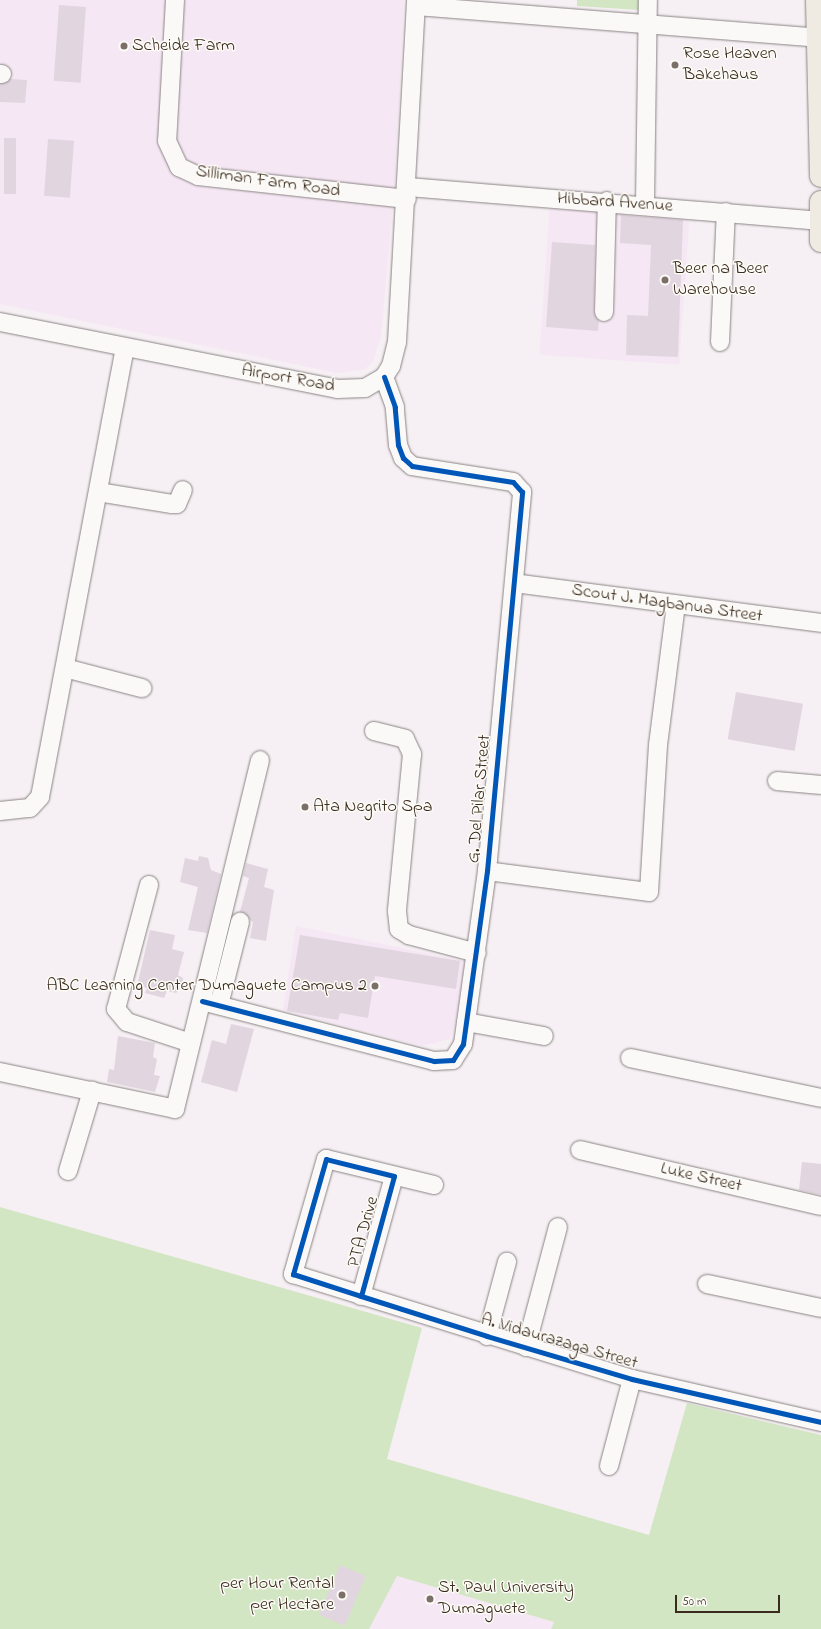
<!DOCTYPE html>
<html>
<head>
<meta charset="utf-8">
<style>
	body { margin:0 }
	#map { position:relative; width:821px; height:1629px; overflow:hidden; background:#f6eff4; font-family:"Indie Flower",sans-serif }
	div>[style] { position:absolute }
	.built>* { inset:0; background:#f6e7f4; transform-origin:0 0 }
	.green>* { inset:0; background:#d2e6c3 }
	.building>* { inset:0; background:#e1d6df; transform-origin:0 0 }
	.roads { filter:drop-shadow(0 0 1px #8a8483) drop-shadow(0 0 1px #8a8483) }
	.minor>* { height:18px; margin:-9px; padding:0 9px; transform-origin:9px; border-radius:9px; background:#faf9f8 }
	.major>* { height:22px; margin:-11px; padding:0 11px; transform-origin:11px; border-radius:11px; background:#efebe2 }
	.cycleway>* { height:5px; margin:-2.5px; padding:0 2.5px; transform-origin:2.5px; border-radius:2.5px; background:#0057b8 }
	.dots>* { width:11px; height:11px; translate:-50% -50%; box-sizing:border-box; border:2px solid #fdfcf7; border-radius:50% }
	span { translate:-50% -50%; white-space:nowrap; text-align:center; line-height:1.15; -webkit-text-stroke:3px #fdfcf7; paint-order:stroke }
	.poi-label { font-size:18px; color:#3b2a1e }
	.left { translate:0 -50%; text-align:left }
	.right { translate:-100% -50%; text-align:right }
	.street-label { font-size:18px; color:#3b2a1e }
	.scale { position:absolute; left:675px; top:1595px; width:105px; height:18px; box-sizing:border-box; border:2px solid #3b2a1e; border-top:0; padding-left:5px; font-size:12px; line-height:14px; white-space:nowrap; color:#3b2a1e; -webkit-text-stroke:3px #fdfcf7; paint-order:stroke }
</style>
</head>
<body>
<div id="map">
	<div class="built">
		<i style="clip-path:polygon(0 0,404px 0,395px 181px,381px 336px,373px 361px,365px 369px,338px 373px,0 304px)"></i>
		<i style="left:550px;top:204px;width:140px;height:151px;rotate:4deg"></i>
		<i style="clip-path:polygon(296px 926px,468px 962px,457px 1021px,450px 1039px,422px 1046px,283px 1010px)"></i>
		<i style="clip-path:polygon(397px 1576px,554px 1622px,551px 1629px,369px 1629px)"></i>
	</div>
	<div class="green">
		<i style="clip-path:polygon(577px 0,639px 0,639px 10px,577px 6px)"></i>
		<i style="clip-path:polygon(0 1207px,422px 1328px,387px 1459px,649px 1535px,687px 1403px,821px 1435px,821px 1629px,551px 1629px,554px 1622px,397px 1576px,369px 1629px,0 1629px)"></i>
	</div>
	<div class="building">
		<i style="left:59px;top:5px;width:27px;height:76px;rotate:4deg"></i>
		<i style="clip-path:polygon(11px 79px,27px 80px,25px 103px,0 102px,0 84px)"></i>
		<i style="left:4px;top:138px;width:12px;height:56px"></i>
		<i style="left:48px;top:139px;width:26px;height:57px;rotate:4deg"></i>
		<i style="clip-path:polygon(621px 215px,683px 220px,678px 357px,626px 355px,627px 315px,648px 316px,651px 245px,620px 243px)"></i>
		<i style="clip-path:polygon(552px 242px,595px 245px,594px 312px,599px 321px,598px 331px,546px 327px)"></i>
		<i style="left:736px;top:692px;width:68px;height:48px;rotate:10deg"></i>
		<i style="clip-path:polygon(199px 856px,208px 858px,211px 870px,221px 874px,207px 933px,188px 930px,198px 887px,180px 882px,185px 858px,198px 861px)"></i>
		<i style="clip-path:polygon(246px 863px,268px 869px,264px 887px,274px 890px,266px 941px,250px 938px,253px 922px,240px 912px,249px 878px,243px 876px)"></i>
		<i style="clip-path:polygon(150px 930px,175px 935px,172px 949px,184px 952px,178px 975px,183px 978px,182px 988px,176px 993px,167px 991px,164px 998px,145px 993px,147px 988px,137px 986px)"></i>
		<i style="clip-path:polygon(300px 935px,460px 961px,456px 989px,375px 976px,368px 1018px,340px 1013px,338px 1020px,287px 1011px)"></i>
		<i style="clip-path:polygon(231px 1024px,254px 1029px,237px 1092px,201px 1082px,212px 1040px,226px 1044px)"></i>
		<i style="clip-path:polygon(118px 1036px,155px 1043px,153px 1057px,157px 1059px,154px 1075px,160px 1076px,155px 1092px,107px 1082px,109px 1069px,114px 1070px)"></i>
		<i style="clip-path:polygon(802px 1162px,821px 1164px,821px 1195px,799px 1190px)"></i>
		<i style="left:340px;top:1565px;width:28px;height:54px;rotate:23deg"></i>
	</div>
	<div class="roads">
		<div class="minor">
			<i style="left:175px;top:0;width:141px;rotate:93.2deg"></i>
			<i style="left:167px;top:141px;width:29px;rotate:65deg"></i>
			<i style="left:179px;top:167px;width:21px;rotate:25deg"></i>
			<i style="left:198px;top:176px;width:210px;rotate:6.3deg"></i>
			<i style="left:416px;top:6px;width:404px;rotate:4.5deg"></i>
			<i style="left:0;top:74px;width:2px"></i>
			<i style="left:408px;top:187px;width:412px;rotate:4.7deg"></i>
			<i style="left:645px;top:204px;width:204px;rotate:-89.2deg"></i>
			<i style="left:604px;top:312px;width:111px;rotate:-88.5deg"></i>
			<i style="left:0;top:322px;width:344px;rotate:11.2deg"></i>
			<i style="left:337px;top:389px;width:28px;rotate:-2deg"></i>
			<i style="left:365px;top:388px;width:22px;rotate:-30deg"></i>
			<i style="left:384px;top:377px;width:13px;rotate:-58deg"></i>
			<i style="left:391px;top:366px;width:25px;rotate:-76deg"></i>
			<i style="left:397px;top:342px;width:343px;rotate:-86.8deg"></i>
			<i style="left:720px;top:342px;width:130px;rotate:-87.4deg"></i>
			<i style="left:98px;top:492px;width:75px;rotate:9.2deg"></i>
			<i style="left:172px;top:504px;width:5px"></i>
			<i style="left:177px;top:504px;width:15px;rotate:-67deg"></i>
			<i style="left:514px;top:583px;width:310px;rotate:7.4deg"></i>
			<i style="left:65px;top:668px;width:80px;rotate:14.6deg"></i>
			<i style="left:374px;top:731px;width:32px;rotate:14deg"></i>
			<i style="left:405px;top:739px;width:17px;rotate:65deg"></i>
			<i style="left:412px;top:754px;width:158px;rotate:95.5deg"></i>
			<i style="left:397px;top:911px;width:18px;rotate:84deg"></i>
			<i style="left:399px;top:929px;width:12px;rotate:31deg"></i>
			<i style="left:409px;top:935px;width:70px;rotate:14.8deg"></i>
			<i style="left:777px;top:781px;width:44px;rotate:5.2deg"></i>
			<i style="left:0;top:811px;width:30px;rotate:-6deg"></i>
			<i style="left:30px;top:808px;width:15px;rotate:-48deg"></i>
			<i style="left:40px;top:797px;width:457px;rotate:-79.3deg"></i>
			<i style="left:487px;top:871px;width:163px;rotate:7.4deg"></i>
			<i style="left:649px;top:892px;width:147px;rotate:-86.5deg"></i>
			<i style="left:658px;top:745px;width:141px;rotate:-82.7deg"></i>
			<i style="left:149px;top:885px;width:128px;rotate:104.9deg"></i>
			<i style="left:116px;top:1009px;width:17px;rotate:50deg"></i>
			<i style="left:127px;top:1022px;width:67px;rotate:18.2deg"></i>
			<i style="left:202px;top:1001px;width:240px;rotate:14.5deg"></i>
			<i style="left:434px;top:1061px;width:19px;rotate:-3deg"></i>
			<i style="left:453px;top:1060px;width:19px;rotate:-58deg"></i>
			<i style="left:463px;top:1044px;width:175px;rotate:-82.1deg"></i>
			<i style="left:487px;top:871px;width:381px;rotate:-84.7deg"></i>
			<i style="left:522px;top:492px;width:13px;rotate:-132deg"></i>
			<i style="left:513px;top:482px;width:102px;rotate:-171deg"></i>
			<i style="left:412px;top:466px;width:12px;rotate:-138deg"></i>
			<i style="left:403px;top:458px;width:14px;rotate:-111deg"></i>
			<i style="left:398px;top:445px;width:38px;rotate:-95deg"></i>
			<i style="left:395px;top:407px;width:32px;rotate:-110deg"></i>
			<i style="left:219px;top:1005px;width:86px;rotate:-75.8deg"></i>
			<i style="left:466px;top:1022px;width:79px;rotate:10.2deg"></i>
			<i style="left:630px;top:1058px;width:195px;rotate:11.8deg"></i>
			<i style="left:0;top:1072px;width:179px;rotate:11.9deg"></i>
			<i style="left:175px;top:1109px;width:359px;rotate:-76.3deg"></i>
			<i style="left:580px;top:1150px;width:247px;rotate:13.1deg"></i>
			<i style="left:68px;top:1171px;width:84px;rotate:-73.3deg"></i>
			<i style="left:434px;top:1185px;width:111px;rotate:-166.5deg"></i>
			<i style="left:326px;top:1159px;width:120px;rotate:106deg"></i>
			<i style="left:293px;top:1274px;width:355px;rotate:17.2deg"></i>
			<i style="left:632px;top:1379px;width:194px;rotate:12.8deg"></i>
			<i style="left:707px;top:1284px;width:116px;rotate:11.9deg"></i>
			<i style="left:361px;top:1296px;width:124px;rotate:-74.6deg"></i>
			<i style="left:487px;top:1336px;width:77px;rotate:-74.9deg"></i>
			<i style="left:526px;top:1347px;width:124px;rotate:-75.1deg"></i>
			<i style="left:609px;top:1466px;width:90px;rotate:-75.2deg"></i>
		</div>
		<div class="major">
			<i style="left:817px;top:0;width:176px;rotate:88.7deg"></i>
			<i style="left:821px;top:202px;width:39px;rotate:90deg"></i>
		</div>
	</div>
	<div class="cycleway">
		<i style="left:202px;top:1001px;width:240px;rotate:14.5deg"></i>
		<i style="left:434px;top:1061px;width:19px;rotate:-3deg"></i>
		<i style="left:453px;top:1060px;width:19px;rotate:-58deg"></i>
		<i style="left:463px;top:1044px;width:175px;rotate:-82.1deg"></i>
		<i style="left:487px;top:871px;width:381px;rotate:-84.7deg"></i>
		<i style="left:522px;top:492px;width:13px;rotate:-132deg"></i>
		<i style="left:513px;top:482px;width:102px;rotate:-171deg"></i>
		<i style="left:412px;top:466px;width:12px;rotate:-138deg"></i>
		<i style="left:403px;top:458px;width:14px;rotate:-111deg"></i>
		<i style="left:398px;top:445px;width:38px;rotate:-95deg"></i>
		<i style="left:395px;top:407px;width:32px;rotate:-110deg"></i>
		<i style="left:361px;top:1296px;width:124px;rotate:-74.6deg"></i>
		<i style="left:394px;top:1176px;width:70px;rotate:-166deg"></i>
		<i style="left:326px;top:1159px;width:120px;rotate:106deg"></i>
		<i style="left:293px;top:1274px;width:71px;rotate:17.9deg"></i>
		<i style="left:361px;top:1296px;width:132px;rotate:17.6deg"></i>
		<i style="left:487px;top:1336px;width:151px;rotate:16.5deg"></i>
		<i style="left:632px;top:1379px;width:194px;rotate:12.8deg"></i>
	</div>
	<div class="dots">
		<i style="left:124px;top:46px;background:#7c6f69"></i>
		<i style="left:675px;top:65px;background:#7c6f69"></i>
		<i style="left:665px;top:280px;background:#7c6f69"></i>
		<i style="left:305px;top:807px;background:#7c6f69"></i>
		<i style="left:375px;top:986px;background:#7c6f69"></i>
		<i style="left:342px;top:1595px;background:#7c6f69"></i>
		<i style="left:430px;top:1599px;background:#7c6f69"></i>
	</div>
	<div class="poi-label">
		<span class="left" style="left:132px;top:46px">Scheide Farm</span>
		<span class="left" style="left:683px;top:65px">Rose Heaven<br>Bakehaus</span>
		<span class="left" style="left:673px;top:280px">Beer na Beer<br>Warehouse</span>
		<span class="left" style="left:313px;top:807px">Ata Negrito Spa</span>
		<span class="right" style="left:367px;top:986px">ABC Learning Center Dumaguete Campus 2</span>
		<span class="right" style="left:334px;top:1595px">per Hour Rental<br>per Hectare</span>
		<span class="left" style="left:438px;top:1599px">St. Paul University<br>Dumaguete</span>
	</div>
	<div class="street-label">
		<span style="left:268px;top:182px;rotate:8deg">Silliman Farm Road</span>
		<span style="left:615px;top:203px;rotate:4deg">Hibbard Avenue</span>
		<span style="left:288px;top:379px;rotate:10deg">Airport Road</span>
		<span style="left:667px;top:604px;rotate:8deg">Scout J. Magbanua Street</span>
		<span style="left:480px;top:799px;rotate:-85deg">G. Del Pilar Street</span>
		<span style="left:701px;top:1178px;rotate:13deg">Luke Street</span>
		<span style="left:364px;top:1232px;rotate:-74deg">PTA Drive</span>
		<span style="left:559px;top:1342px;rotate:16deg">A. Vidaurazaga Street</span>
	</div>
	<div class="scale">50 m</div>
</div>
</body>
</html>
